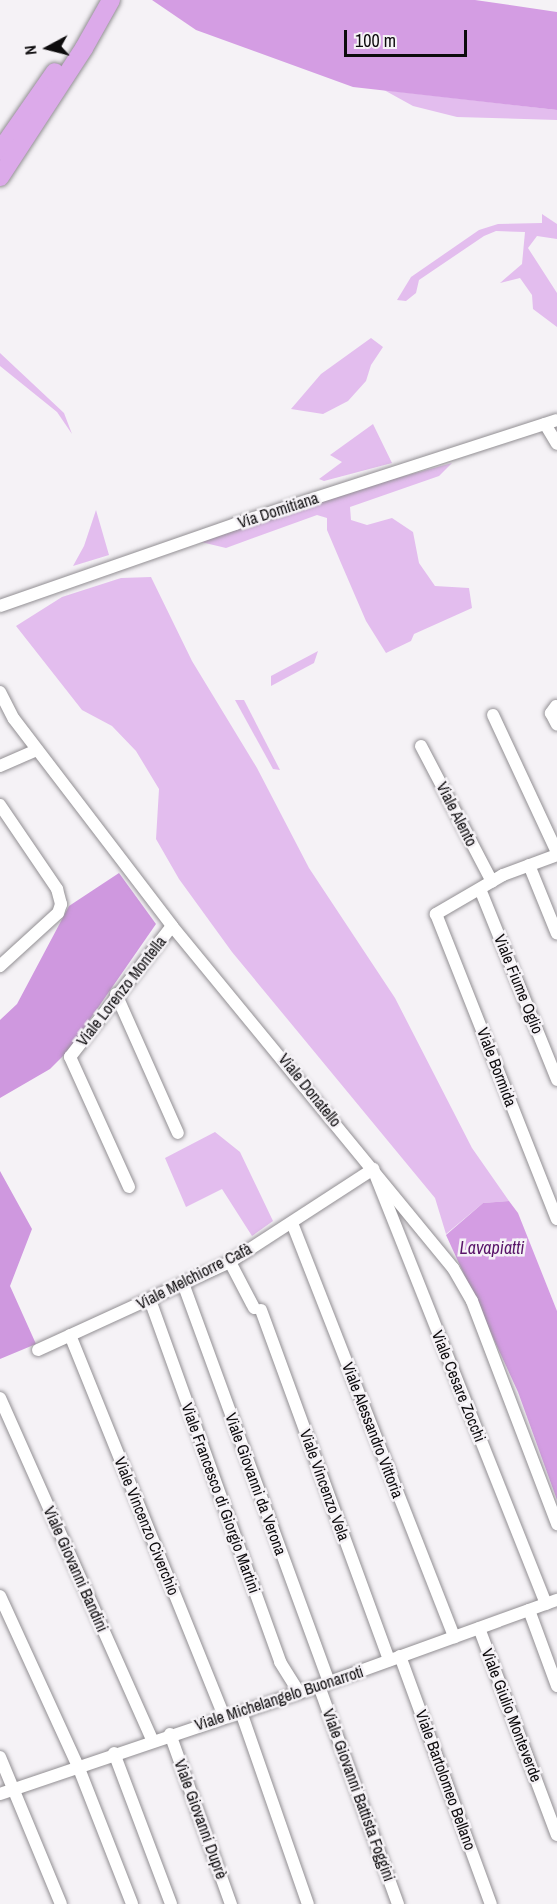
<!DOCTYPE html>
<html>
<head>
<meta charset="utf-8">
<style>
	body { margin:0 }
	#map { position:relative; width:557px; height:1904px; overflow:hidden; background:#f5f2f6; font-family:"Archivo Narrow",sans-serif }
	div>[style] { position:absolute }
	.green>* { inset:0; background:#e3bdee }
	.forest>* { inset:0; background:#cf98df }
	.water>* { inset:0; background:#d49de3 }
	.roads { filter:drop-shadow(0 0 2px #928f93) drop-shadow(0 0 2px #928f93) }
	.minor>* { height:12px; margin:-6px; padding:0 6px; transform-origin:6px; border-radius:6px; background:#fff }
	.highway>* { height:18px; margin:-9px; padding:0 9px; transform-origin:9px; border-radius:9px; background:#dcaaea }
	span { translate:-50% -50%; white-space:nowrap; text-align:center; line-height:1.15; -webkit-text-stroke:5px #f5f2f6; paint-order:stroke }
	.street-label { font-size:16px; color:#0d0b0d }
	.water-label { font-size:18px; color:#591569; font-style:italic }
	.north { position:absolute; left:18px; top:18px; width:60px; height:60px; -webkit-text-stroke:4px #f5f2f6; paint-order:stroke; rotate:263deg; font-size:16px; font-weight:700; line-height:24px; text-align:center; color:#0d0b0d }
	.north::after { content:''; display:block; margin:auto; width:21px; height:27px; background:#0d0b0d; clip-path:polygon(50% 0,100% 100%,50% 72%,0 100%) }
	.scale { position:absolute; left:344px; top:30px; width:123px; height:27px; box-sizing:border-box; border:3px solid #0d0b0d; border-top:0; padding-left:8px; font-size:18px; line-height:21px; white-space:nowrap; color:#0d0b0d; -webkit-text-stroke:4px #f5f2f6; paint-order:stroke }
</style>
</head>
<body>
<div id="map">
	<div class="green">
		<i style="clip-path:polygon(384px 90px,557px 110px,557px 120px,457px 117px,413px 106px)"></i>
		<i style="clip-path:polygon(542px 214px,557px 224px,557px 239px,537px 236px,528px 248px,557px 293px,557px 327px,533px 309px,532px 295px,520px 278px,500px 283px,522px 264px,525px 232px,496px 231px,484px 236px,419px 280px,416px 293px,406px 301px,397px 300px,411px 277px,479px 230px,498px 224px,542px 223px)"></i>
		<i style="clip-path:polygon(371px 338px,383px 347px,371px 365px,366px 381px,348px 401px,323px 414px,291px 409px,321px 374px)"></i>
		<i style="clip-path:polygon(0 353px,64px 413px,72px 434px,57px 412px,0 366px)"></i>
		<i style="clip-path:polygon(373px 424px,392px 463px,324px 481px,319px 479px,342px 462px,330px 455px)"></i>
		<i style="clip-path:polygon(452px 463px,439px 476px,350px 507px,351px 520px,367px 525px,392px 518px,413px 532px,419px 563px,435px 586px,469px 588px,472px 608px,414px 634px,411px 641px,386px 653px,366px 621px,341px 563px,327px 530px,327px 518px,317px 515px,226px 548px,201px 542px,364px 487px)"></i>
		<i style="clip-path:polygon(96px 510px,109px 555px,73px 566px,84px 546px)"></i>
		<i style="clip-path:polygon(151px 577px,192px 661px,257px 768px,309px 868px,395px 998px,472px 1148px,509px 1201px,483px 1203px,446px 1234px,435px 1198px,232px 952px,179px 879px,156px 839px,159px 789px,136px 751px,112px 726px,82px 710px,16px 626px,62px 597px,121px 578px)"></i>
		<i style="clip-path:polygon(318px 651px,314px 663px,271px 686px,271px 676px)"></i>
		<i style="clip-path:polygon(235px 700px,244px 700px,280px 770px,273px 769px)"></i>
		<i style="clip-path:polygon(215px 1132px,240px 1152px,273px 1221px,252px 1236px,222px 1189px,186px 1207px,165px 1158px)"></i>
	</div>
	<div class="forest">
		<i style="clip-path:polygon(119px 873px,156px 924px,68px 1051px,50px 1069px,0 1098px,0 1020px,17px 1004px,69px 906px)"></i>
		<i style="clip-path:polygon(0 1171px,32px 1229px,10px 1286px,36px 1344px,0 1359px)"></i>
	</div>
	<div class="water">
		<i style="clip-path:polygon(152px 0,475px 0,557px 12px,557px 110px,353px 87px,196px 30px)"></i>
		<i style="clip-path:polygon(509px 1201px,518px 1213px,557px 1311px,557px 1500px,518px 1392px,446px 1235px,483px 1203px)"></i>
	</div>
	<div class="roads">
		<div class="minor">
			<i style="left:545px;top:424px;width:23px;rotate:59deg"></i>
			<i style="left:0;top:606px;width:249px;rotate:-19.2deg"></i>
			<i style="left:235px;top:524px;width:338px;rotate:-17.9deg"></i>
			<i style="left:0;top:692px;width:30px;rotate:63deg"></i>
			<i style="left:14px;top:719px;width:260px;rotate:52.6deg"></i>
			<i style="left:172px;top:926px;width:443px;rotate:50.6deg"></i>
			<i style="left:453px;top:1268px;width:38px;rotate:60deg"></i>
			<i style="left:472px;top:1301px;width:239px;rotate:69.1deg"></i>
			<i style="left:556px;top:706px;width:9px;rotate:126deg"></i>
			<i style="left:551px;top:713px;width:13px;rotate:63deg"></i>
			<i style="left:493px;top:715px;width:151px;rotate:65deg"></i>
			<i style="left:421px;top:746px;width:153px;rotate:62.4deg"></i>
			<i style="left:0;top:766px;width:40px;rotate:-23.4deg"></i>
			<i style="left:0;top:805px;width:102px;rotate:55.8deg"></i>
			<i style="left:57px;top:889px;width:16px;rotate:75deg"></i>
			<i style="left:61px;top:904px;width:9px;rotate:108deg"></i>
			<i style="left:58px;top:913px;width:79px;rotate:137.6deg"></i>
			<i style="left:557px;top:855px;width:58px;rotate:159.7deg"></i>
			<i style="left:503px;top:875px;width:78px;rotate:149.8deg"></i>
			<i style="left:436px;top:914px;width:328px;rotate:68.4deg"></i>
			<i style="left:529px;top:865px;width:74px;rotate:67.9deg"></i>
			<i style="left:480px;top:889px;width:206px;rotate:68deg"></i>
			<i style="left:116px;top:994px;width:152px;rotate:66deg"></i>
			<i style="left:129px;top:1187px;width:143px;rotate:-114.4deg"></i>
			<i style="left:70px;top:1057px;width:166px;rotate:-52.1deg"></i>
			<i style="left:292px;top:1223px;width:445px;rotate:68.6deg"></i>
			<i style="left:230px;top:1262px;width:52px;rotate:62.4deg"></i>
			<i style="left:184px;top:1286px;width:422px;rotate:69.9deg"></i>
			<i style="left:150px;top:1300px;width:385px;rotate:70.2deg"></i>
			<i style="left:280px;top:1662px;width:36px;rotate:58deg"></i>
			<i style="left:261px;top:1310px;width:373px;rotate:69.9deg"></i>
			<i style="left:70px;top:1335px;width:412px;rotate:68deg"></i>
			<i style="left:38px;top:1350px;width:211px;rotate:-24.6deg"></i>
			<i style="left:230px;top:1262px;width:171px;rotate:-33deg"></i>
			<i style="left:373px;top:1169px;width:468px;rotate:68.3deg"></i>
			<i style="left:0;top:1398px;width:373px;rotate:66deg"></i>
			<i style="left:0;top:1596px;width:187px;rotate:65.4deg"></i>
			<i style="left:78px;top:1766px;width:148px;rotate:68.6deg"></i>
			<i style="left:529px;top:1610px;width:81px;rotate:69.8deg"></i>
			<i style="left:479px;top:1628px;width:221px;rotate:69.4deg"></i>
			<i style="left:400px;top:1656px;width:264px;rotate:69.9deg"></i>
			<i style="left:319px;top:1686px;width:232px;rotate:70.1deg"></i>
			<i style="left:241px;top:1712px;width:203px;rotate:70.8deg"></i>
			<i style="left:170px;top:1734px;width:181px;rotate:70.3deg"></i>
			<i style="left:114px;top:1753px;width:161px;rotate:69.3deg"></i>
			<i style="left:0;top:1757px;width:159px;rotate:67.5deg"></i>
			<i style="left:0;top:1794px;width:337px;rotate:-18.7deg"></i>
			<i style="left:319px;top:1686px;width:253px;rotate:-19.9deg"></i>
		</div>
		<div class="highway">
			<i style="left:0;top:151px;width:96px;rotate:-55.2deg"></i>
			<i style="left:0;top:177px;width:154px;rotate:-56.9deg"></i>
			<i style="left:84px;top:48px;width:55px;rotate:-60.6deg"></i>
		</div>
	</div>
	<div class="street-label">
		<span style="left:278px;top:510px;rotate:-18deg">Via Domitiana</span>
		<span style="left:457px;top:814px;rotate:63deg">Viale Alento</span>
		<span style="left:519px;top:984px;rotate:68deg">Viale Fiume Oglio</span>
		<span style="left:121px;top:991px;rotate:-52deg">Viale Lorenzo Montella</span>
		<span style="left:497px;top:1067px;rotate:69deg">Viale Bormida</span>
		<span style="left:310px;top:1090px;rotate:51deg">Viale Donatello</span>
		<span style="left:194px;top:1276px;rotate:-27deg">Viale Melchiorre Cafà</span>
		<span style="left:459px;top:1386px;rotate:68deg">Viale Cesare Zocchi</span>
		<span style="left:373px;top:1430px;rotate:69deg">Viale Alessandro Vittoria</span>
		<span style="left:256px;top:1484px;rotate:70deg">Viale Giovanni da Verona</span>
		<span style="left:325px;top:1485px;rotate:70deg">Viale Vincenzo Vela</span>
		<span style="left:221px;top:1498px;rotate:70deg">Viale Francesco di Giorgio Martini</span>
		<span style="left:147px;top:1526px;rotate:68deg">Viale Vincenzo Civerchio</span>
		<span style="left:76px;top:1569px;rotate:66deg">Viale Giovanni Bandini</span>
		<span style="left:279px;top:1698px;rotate:-18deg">Viale Michelangelo Buonarroti</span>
		<span style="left:512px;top:1715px;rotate:69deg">Viale Giulio Monteverde</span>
		<span style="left:446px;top:1780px;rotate:70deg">Viale Bartolomeo Bellano</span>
		<span style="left:359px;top:1795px;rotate:70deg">Viale Giovanni Battista Foggini</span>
		<span style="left:201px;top:1819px;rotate:70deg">Viale Giovanni Duprè</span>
	</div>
	<div class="water-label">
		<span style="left:492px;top:1248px">Lavapiatti</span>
	</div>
	<div class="north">N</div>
	<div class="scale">100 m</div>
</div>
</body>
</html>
